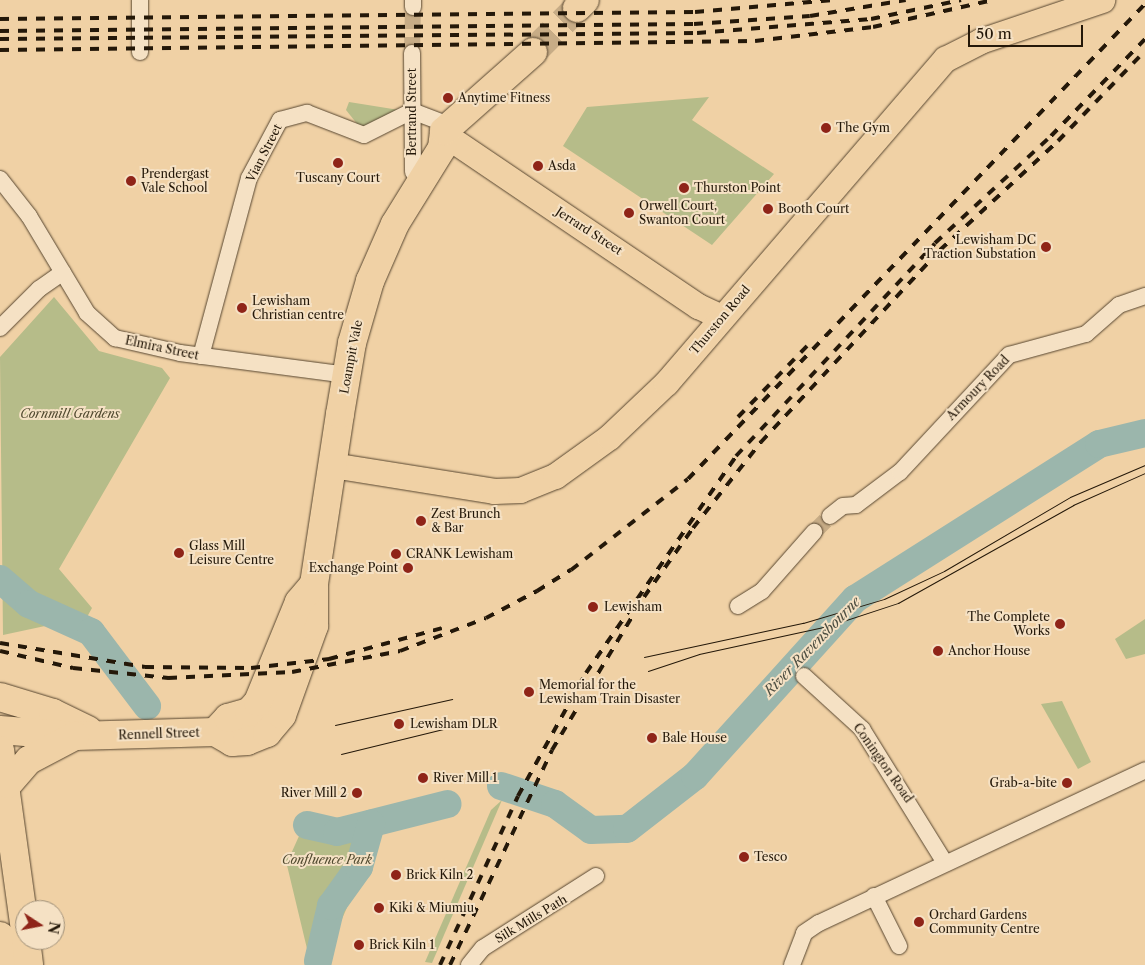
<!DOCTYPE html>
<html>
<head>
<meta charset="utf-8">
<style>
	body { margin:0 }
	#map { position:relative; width:1145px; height:965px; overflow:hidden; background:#f0d1a5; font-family:"Libre Caslon Text",serif }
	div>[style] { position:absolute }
	.green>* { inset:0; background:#b6bc89 }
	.river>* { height:28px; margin:-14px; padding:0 14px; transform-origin:14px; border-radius:14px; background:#9bb6ac }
	.street-tunnel>* { height:16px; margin-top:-8px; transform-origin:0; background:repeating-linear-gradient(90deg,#c7ac86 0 16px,transparent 0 24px) }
	.highway-tunnel>* { height:28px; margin-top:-14px; transform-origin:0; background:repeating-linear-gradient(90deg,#c7ac86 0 28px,transparent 0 42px) }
	.roads { filter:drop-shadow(0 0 1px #574630) drop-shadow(0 0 1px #574630) }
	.street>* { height:16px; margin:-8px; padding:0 8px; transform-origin:8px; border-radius:8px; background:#f5e1c4 }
	.primary>* { height:25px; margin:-12.5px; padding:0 12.5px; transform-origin:12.5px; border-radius:12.5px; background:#f0d1a5 }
	.highway>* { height:28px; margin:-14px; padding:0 14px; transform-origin:14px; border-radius:14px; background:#f0d1a5 }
	.tram>* { height:1px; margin:-0.5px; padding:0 0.5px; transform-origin:0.5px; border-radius:0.5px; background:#241809 }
	.rail>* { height:4px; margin-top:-2px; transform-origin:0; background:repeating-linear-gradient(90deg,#241809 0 9px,transparent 0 18px) }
	.dots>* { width:14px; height:14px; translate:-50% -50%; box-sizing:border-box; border:2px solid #f5e1c4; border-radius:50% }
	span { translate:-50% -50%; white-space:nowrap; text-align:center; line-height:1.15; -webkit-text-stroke:4px #f5e1c4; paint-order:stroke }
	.poi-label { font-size:12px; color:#241809 }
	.left { translate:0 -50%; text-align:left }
	.right { translate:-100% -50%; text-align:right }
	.street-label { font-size:12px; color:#241809 }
	.park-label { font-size:12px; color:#50492f; font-style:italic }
	.water-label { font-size:14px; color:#4e4f42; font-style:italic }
	.north { position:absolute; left:15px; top:900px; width:50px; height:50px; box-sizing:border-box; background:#f5e1c4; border:1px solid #a19179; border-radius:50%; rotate:101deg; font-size:14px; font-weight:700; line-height:20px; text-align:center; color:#241809 }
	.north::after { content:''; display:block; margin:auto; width:18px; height:22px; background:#8f2418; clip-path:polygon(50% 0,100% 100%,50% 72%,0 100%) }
	.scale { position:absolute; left:968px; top:25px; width:115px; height:22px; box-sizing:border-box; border:2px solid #241809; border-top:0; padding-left:6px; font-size:15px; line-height:18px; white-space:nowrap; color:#241809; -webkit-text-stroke:4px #f5e1c4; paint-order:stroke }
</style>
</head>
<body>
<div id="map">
	<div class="green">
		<i style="clip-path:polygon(709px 97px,692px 120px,774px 174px,712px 245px,563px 146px,587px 107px)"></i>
		<i style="clip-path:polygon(349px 102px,399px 110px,369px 129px,358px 125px,346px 110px)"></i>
		<i style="clip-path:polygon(54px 297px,99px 351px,162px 368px,170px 378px,59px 569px,92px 608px,87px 617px,3px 635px,0 357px)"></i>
		<i style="clip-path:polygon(1145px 619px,1145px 654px,1126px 659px,1115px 639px)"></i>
		<i style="clip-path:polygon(1062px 701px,1091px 762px,1078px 769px,1041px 704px)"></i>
		<i style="clip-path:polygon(502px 800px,432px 963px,425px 962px,491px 810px)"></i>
		<i style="clip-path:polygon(375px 810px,380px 831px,323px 963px,309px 957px,285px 857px,290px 856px,304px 825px)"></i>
	</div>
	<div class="river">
		<i style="left:0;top:579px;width:38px;rotate:41deg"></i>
		<i style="left:29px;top:604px;width:68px;rotate:24.3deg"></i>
		<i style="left:91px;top:632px;width:93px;rotate:52.9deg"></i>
		<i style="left:501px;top:786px;width:57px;rotate:18.4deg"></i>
		<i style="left:555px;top:804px;width:44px;rotate:35.8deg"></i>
		<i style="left:591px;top:830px;width:36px;rotate:-2deg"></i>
		<i style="left:627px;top:829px;width:86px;rotate:-37.9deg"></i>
		<i style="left:695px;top:776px;width:239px;rotate:-47.9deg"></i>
		<i style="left:855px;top:599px;width:289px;rotate:-32.4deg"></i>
		<i style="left:1099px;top:444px;width:47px;rotate:-13.4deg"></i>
		<i style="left:307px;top:825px;width:31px;rotate:13deg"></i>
		<i style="left:337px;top:832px;width:114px;rotate:-14.2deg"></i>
		<i style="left:318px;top:961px;width:57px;rotate:-76.7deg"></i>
		<i style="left:331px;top:906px;width:48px;rotate:-54.3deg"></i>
		<i style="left:359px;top:867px;width:45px;rotate:-74.4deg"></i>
	</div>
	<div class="street-tunnel">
		<i style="left:412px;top:53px;width:46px;rotate:-88.8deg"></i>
		<i style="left:814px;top:532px;width:23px;rotate:-45deg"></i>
	</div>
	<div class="highway-tunnel">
		<i style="left:533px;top:52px;width:62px;rotate:-45deg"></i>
	</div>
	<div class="roads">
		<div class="street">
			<i style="left:140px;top:0;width:52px;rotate:90deg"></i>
			<i style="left:413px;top:7px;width:7px;rotate:-90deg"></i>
			<i style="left:412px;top:53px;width:119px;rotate:89.5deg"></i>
			<i style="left:0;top:179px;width:47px;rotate:51.9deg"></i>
			<i style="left:29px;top:216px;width:113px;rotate:59.1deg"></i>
			<i style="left:87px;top:313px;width:38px;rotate:42deg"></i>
			<i style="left:115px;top:338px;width:67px;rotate:13deg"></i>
			<i style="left:180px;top:353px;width:167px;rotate:7.5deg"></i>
			<i style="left:0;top:328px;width:55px;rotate:-45deg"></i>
			<i style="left:39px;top:289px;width:29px;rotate:-35deg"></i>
			<i style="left:201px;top:356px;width:184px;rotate:-74.9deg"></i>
			<i style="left:249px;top:178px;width:66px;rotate:-61.9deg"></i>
			<i style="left:280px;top:120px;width:28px;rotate:-15deg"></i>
			<i style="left:307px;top:113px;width:61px;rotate:21.1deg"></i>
			<i style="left:364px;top:135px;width:54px;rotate:-26.6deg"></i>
			<i style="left:412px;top:111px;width:33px;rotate:21deg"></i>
			<i style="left:830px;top:516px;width:16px;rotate:-38deg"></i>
			<i style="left:843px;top:506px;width:13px;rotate:-4deg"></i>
			<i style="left:856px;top:505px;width:55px;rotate:-36.9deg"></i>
			<i style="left:900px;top:472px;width:160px;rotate:-47deg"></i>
			<i style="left:1009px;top:355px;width:80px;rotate:-15.3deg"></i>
			<i style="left:1086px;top:334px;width:44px;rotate:-41.3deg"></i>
			<i style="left:1119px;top:305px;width:28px;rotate:-19deg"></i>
			<i style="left:738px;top:606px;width:28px;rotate:-32deg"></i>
			<i style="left:762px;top:591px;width:79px;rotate:-48.6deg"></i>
			<i style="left:804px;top:676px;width:79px;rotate:42.4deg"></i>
			<i style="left:862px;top:729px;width:158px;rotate:58.2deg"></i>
			<i style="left:874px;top:896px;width:56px;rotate:63.4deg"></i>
			<i style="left:469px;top:965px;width:22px;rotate:-51deg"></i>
			<i style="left:483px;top:948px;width:134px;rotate:-32.5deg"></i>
			<i style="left:792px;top:965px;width:34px;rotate:-69deg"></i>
			<i style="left:804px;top:933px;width:18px;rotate:-34deg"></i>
			<i style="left:819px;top:923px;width:360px;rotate:-25.1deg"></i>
		</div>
		<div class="primary">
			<i style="left:457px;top:143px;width:291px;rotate:34.1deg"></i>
			<i style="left:698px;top:306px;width:26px;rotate:25deg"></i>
			<i style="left:332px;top:465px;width:164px;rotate:9.1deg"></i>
			<i style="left:494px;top:491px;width:26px;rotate:-2deg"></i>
			<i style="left:520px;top:490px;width:38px;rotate:-22deg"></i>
			<i style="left:555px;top:476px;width:67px;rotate:-35.8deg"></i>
			<i style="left:609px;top:437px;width:79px;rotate:-43.5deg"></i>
			<i style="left:666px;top:383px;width:428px;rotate:-49.3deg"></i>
			<i style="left:945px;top:59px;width:39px;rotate:-27deg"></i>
			<i style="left:980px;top:41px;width:129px;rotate:-18.6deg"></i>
		</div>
		<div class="highway">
			<i style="left:577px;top:8px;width:11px;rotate:-45deg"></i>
			<i style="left:0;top:697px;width:55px;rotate:16.8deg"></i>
			<i style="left:53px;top:713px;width:39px;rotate:26deg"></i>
			<i style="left:0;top:730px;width:75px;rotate:4.6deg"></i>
			<i style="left:75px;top:736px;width:140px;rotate:-1.6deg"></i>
			<i style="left:215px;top:732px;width:20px;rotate:30deg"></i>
			<i style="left:232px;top:742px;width:15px;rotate:-4deg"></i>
			<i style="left:247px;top:741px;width:22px;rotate:-22deg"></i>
			<i style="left:267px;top:733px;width:23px;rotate:-50deg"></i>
			<i style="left:282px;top:715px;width:95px;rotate:-70.2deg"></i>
			<i style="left:314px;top:626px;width:42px;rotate:-90deg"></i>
			<i style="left:314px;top:584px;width:172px;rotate:-81.3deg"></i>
			<i style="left:340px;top:414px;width:72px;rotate:-80.4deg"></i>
			<i style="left:352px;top:343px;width:65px;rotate:-73.8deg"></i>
			<i style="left:370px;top:281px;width:62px;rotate:-66.3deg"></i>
			<i style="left:395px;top:224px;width:89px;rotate:-58.3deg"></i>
			<i style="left:442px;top:148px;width:17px;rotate:-83deg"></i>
			<i style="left:444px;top:131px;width:119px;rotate:-41.6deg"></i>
			<i style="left:215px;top:732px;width:19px;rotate:-47deg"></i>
			<i style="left:228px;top:718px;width:22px;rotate:-16deg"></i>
			<i style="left:249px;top:712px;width:13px;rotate:-48deg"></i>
			<i style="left:258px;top:702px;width:108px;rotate:-67.7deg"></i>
			<i style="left:299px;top:602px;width:23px;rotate:-50deg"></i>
			<i style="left:0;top:750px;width:182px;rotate:82.1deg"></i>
			<i style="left:8px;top:784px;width:32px;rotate:-49deg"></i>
			<i style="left:29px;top:760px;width:52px;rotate:-27.6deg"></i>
			<i style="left:0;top:936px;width:29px;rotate:84deg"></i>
			<i style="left:26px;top:940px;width:25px;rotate:83deg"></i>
		</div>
	</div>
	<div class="tram">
		<i style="left:644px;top:657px;width:163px;rotate:-12.1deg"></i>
		<i style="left:803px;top:623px;width:84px;rotate:-16.5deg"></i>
		<i style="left:884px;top:599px;width:66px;rotate:-25deg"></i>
		<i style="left:944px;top:571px;width:146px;rotate:-30.4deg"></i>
		<i style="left:1070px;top:497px;width:82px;rotate:-23.1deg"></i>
		<i style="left:648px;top:671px;width:54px;rotate:-18.4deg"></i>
		<i style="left:699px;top:654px;width:132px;rotate:-12.2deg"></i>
		<i style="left:828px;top:626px;width:74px;rotate:-18.2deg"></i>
		<i style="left:898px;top:603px;width:201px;rotate:-29.2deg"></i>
		<i style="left:1073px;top:505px;width:79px;rotate:-24deg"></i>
		<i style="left:335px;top:725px;width:120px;rotate:-12.5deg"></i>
		<i style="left:341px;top:754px;width:122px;rotate:-13.7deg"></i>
	</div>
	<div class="rail">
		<i style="left:0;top:19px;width:695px;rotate:-0.58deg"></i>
		<i style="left:695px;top:12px;width:139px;rotate:-5deg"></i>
		<i style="left:0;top:31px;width:694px;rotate:-0.58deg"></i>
		<i style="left:694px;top:24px;width:116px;rotate:-3.9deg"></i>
		<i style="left:810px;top:16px;width:97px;rotate:-9.5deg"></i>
		<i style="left:0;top:39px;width:697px;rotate:-0.49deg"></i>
		<i style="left:697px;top:33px;width:175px;rotate:-4.6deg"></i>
		<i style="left:871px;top:19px;width:92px;rotate:-11.9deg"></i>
		<i style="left:0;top:50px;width:755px;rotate:-0.68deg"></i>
		<i style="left:755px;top:41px;width:119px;rotate:-6.8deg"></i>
		<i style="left:873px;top:27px;width:123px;rotate:-12.7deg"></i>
		<i style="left:738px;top:417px;width:103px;rotate:-45.8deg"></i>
		<i style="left:0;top:643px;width:147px;rotate:9.4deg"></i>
		<i style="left:145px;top:667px;width:106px;rotate:0.5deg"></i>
		<i style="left:251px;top:668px;width:79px;rotate:-6.6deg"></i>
		<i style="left:329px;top:659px;width:117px;rotate:-15.3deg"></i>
		<i style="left:0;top:651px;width:75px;rotate:13.1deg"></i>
		<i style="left:73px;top:668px;width:96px;rotate:6deg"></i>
		<i style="left:168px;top:678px;width:124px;rotate:-2.8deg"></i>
		<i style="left:292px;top:672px;width:110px;rotate:-11deg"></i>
		<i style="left:400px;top:651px;width:92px;rotate:-21deg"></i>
		<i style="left:486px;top:618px;width:58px;rotate:-27.9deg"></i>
		<i style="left:537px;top:591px;width:40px;rotate:-32deg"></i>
		<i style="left:571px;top:570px;width:148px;rotate:-37.9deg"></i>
		<i style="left:688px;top:479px;width:659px;rotate:-46.11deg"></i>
		<i style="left:440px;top:965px;width:186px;rotate:-65.2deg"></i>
		<i style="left:518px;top:796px;width:141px;rotate:-61.1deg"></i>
		<i style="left:586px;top:673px;width:264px;rotate:-55.3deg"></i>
		<i style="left:736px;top:456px;width:291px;rotate:-46.9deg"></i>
		<i style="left:935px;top:243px;width:158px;rotate:-42.7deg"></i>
		<i style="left:1051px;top:136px;width:135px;rotate:-45.9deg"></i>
		<i style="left:450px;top:965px;width:238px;rotate:-64.6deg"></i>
		<i style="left:552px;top:750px;width:179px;rotate:-59deg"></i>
		<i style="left:644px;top:597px;width:85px;rotate:-54.6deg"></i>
		<i style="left:693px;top:528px;width:110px;rotate:-51.7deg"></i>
		<i style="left:761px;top:442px;width:262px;rotate:-47deg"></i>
		<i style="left:940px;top:250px;width:161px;rotate:-42.7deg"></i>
		<i style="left:1058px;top:141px;width:125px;rotate:-46deg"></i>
	</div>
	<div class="dots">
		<i style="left:448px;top:98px;background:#8f2418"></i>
		<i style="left:826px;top:128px;background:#8f2418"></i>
		<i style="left:338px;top:163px;background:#8f2418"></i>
		<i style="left:538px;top:166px;background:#8f2418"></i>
		<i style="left:131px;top:181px;background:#8f2418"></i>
		<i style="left:684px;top:188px;background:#8f2418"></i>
		<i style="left:768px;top:209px;background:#8f2418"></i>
		<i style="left:629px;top:213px;background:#8f2418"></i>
		<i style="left:1046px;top:247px;background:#8f2418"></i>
		<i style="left:242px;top:308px;background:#8f2418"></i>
		<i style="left:421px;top:521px;background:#8f2418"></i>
		<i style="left:179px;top:553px;background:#8f2418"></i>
		<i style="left:396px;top:554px;background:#8f2418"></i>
		<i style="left:408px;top:568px;background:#8f2418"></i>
		<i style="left:593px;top:607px;background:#8f2418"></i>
		<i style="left:1060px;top:624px;background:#8f2418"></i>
		<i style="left:938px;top:651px;background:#8f2418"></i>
		<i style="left:529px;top:692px;background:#8f2418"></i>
		<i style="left:399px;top:724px;background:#8f2418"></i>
		<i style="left:652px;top:738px;background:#8f2418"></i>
		<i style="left:423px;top:778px;background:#8f2418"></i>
		<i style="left:1067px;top:783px;background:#8f2418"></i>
		<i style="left:357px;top:793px;background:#8f2418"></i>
		<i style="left:744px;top:857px;background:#8f2418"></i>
		<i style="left:396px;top:875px;background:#8f2418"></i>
		<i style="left:379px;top:908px;background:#8f2418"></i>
		<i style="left:919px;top:922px;background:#8f2418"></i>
		<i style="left:359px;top:945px;background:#8f2418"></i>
	</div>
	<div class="poi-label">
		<span class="left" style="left:458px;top:98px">Anytime Fitness</span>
		<span class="left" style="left:836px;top:128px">The Gym</span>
		<span class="left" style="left:548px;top:166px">Asda</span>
		<span class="left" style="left:141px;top:181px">Prendergast<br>Vale School</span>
		<span style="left:338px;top:178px">Tuscany Court</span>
		<span class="left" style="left:694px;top:188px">Thurston Point</span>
		<span class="left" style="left:639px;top:213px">Orwell Court,<br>Swanton Court</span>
		<span class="left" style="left:778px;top:209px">Booth Court</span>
		<span class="right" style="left:1036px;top:247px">Lewisham DC<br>Traction Substation</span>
		<span class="left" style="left:252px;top:308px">Lewisham<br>Christian centre</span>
		<span class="left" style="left:431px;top:521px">Zest Brunch<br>&amp; Bar</span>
		<span class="left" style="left:189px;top:553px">Glass Mill<br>Leisure Centre</span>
		<span class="left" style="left:406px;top:554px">CRANK Lewisham</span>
		<span class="right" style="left:398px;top:568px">Exchange Point</span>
		<span class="left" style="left:604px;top:607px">Lewisham</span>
		<span class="right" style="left:1050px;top:624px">The Complete<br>Works</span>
		<span class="left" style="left:948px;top:651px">Anchor House</span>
		<span class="left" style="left:539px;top:692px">Memorial for the<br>Lewisham Train Disaster</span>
		<span class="left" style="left:410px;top:724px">Lewisham DLR</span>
		<span class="left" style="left:662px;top:738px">Bale House</span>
		<span class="left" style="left:433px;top:778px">River Mill 1</span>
		<span class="right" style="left:1057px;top:783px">Grab-a-bite</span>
		<span class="right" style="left:347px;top:793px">River Mill 2</span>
		<span class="left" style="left:754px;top:857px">Tesco</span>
		<span class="left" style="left:406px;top:875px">Brick Kiln 2</span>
		<span class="left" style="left:389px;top:908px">Kiki &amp; Miumiu</span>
		<span class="left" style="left:929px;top:922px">Orchard Gardens<br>Community Centre</span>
		<span class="left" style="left:369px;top:945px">Brick Kiln 1</span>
	</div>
	<div class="street-label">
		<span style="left:412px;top:112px;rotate:-90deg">Bertrand Street</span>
		<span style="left:264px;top:153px;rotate:-63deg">Vian Street</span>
		<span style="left:589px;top:231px;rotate:33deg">Jerrard Street</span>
		<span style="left:720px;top:320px;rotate:-50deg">Thurston Road</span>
		<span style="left:162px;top:348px;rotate:12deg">Elmira Street</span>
		<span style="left:351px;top:357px;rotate:-79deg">Loampit Vale</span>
		<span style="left:978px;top:388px;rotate:-46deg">Armoury Road</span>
		<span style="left:159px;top:734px;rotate:-2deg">Rennell Street</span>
		<span style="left:883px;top:763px;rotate:55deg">Conington Road</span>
		<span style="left:531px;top:919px;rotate:-31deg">Silk Mills Path</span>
	</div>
	<div class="park-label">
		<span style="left:70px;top:414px">Cornmill Gardens</span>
		<span style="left:327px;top:860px">Confluence Park</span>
	</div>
	<div class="water-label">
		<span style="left:812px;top:646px;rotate:-46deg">River Ravensbourne</span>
	</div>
	<div class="north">N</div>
	<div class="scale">50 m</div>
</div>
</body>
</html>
